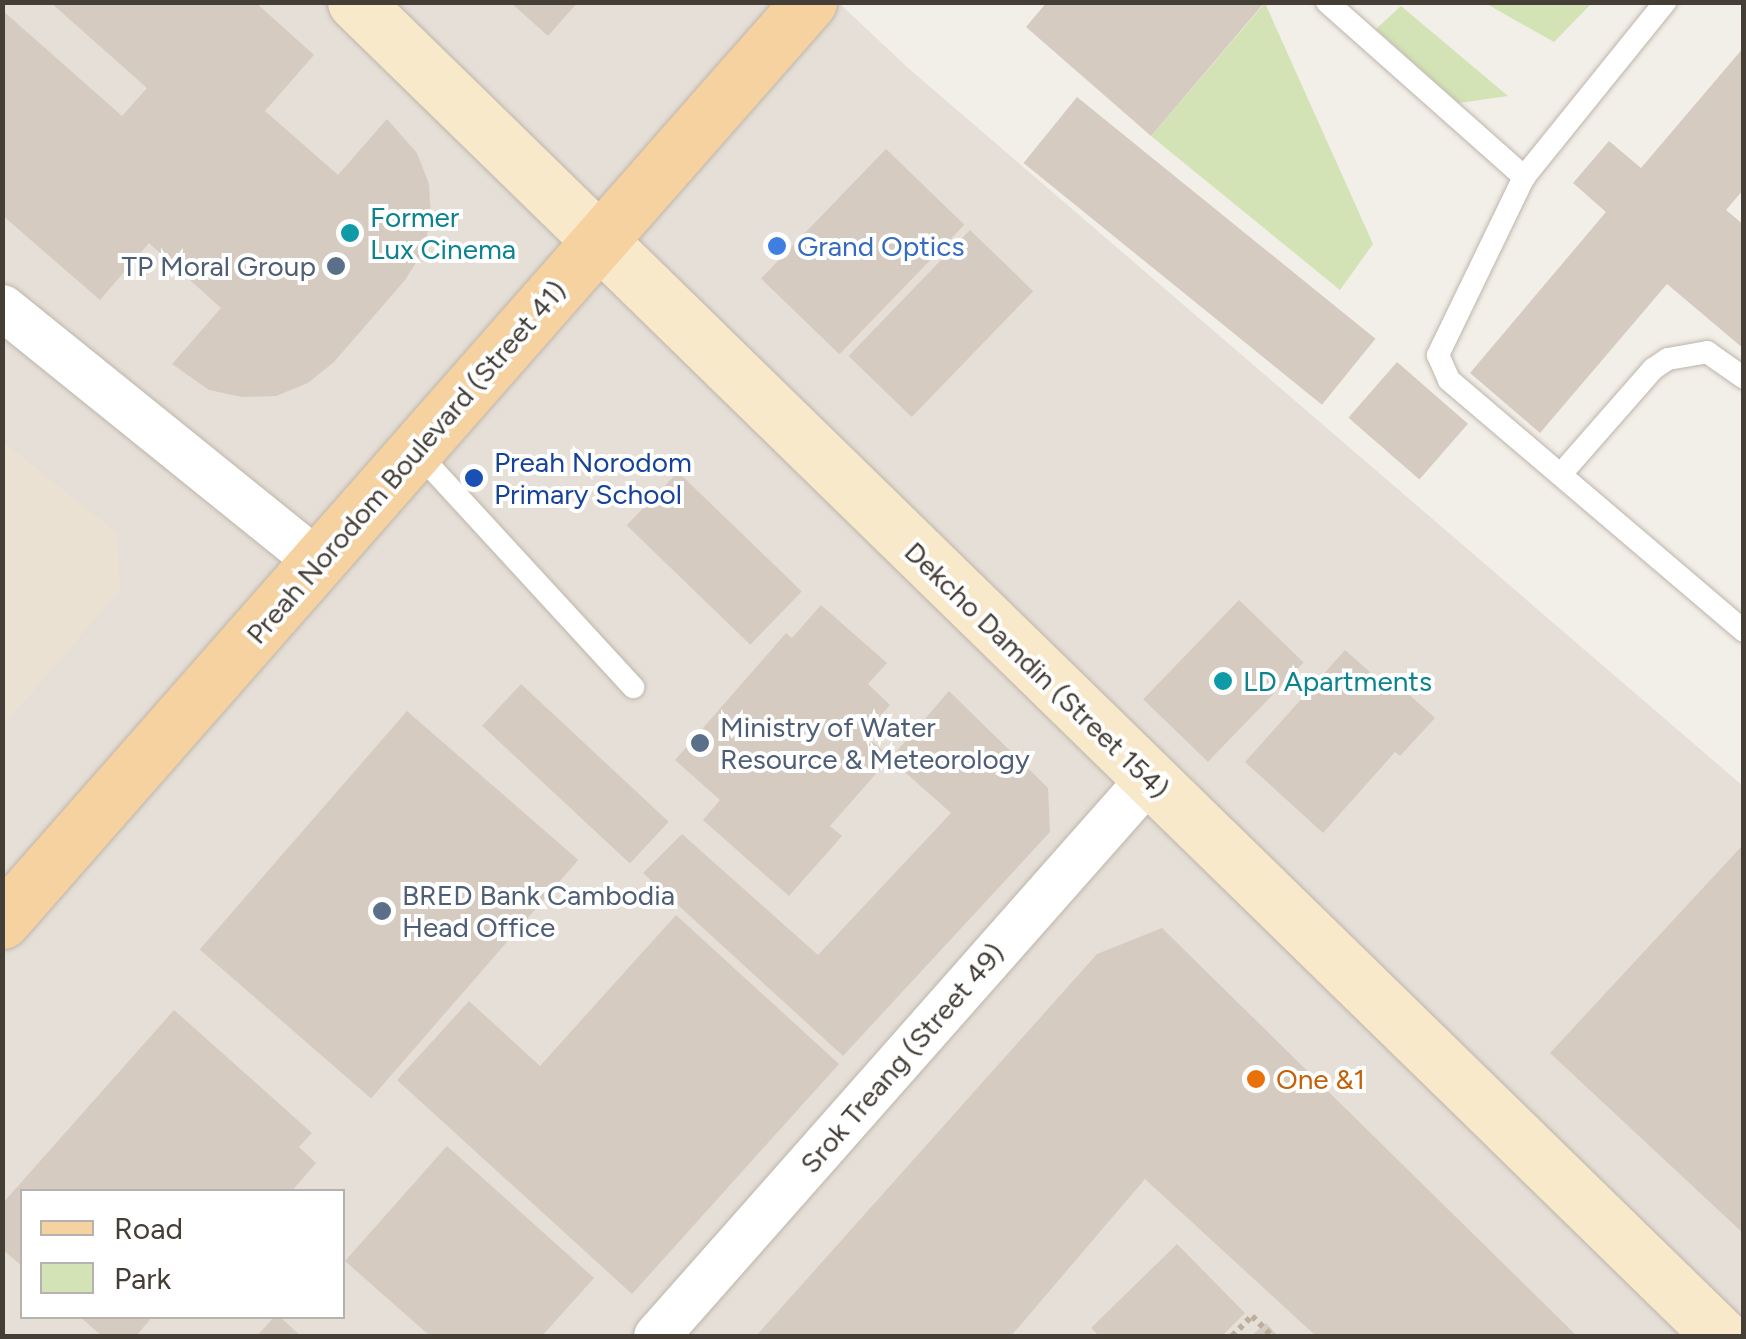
<!DOCTYPE html>
<html>
<head>
<meta charset="utf-8">
<style>
	body { margin:0 }
	#map { position:relative; width:1746px; height:1339px; overflow:hidden; background:#f2eee8; font-family:Figtree,sans-serif }
	div>[style] { position:absolute }
	.residential>* { inset:0; background:#e6dfd7 }
	.education>* { inset:0; background:#eae1d3 }
	.green>* { inset:0; background:#d3e3b5 }
	.building>* { inset:0; background:#d6cbc1; transform-origin:0 0 }
	.path>* { height:6px; margin-top:-3px; transform-origin:0; background:repeating-linear-gradient(90deg,#bdaf9e 0 5px,transparent 0 10px) }
	.roads { filter:drop-shadow(0 0 2px #bdb5ab) drop-shadow(0 0 2px #bdb5ab) }
	.lane>* { height:22px; margin:-11px; padding:0 11px; transform-origin:11px; border-radius:11px; background:#fff }
	.street>* { height:45px; margin:-22.5px; padding:0 22.5px; transform-origin:22.5px; border-radius:22.5px; background:#fff }
	.secondary>* { height:55px; margin:-27.5px; padding:0 27.5px; transform-origin:27.5px; border-radius:27.5px; background:#f9e9cb }
	.primary>* { height:55px; margin:-27.5px; padding:0 27.5px; transform-origin:27.5px; border-radius:27.5px; background:#f5d29f }
	.dots>* { width:28px; height:28px; translate:-50% -50%; box-sizing:border-box; border:5px solid #fff; border-radius:50% }
	span { translate:-50% -50%; white-space:nowrap; text-align:center; line-height:1.15; -webkit-text-stroke:8px #fff; paint-order:stroke }
	.culture-label { font-size:28px; color:#0d838f }
	.left { translate:0 -50%; text-align:left }
	.shop-label { font-size:28px; color:#366cbe }
	.service-label { font-size:28px; color:#4e5e75 }
	.right { translate:-100% -50%; text-align:right }
	.street-label { font-size:28px; color:#453e37 }
	.transit-label { font-size:28px; color:#164399 }
	.food-label { font-size:28px; color:#c56008 }
	.frame { position:absolute; inset:0; border:5px solid #453e37; pointer-events:none }
	.legend { position:absolute; left:20px; top:1189px; width:325px; height:130px; box-sizing:border-box; background:#fff; border:2px solid #b5b2af; margin:0; padding:12px 18px; list-style:none; font-size:30px; color:#453e37 }
	.legend li { display:flex; align-items:center; gap:20px; height:50px }
	.legend b { width:50px; border:2px solid #b5b2af }
</style>
</head>
<body>
<div id="map">
	<div class="residential">
		<i style="clip-path:polygon(evenodd,3px 3px,839px 3px,907px 67px,1743px 786px,1743px 1336px,3px 1336px,3px 3px,22px 1192px,342px 1192px,342px 1316px,22px 1316px,22px 1192px)"></i>
	</div>
	<div class="education">
		<i style="clip-path:polygon(3px 442px,117px 533px,120px 590px,3px 726px)"></i>
	</div>
	<div class="green">
		<i style="clip-path:polygon(1265px 3px,1373px 244px,1340px 290px,1151px 136px)"></i>
		<i style="clip-path:polygon(1485px 3px,1592px 3px,1554px 42px)"></i>
		<i style="clip-path:polygon(1401px 6px,1508px 96px,1459px 103px,1376px 29px)"></i>
	</div>
	<div class="building">
		<i style="clip-path:polygon(50px 2px,255px 2px,314px 55px,265px 111px,338px 175px,387px 119px,417px 153px,429px 184px,431px 219px,423px 252px,405px 280px,334px 362px,308px 383px,276px 396px,242px 397px,209px 390px,172px 364px,221px 308px,149px 243px,100px 300px,2px 215px,2px 10px,122px 116px,147px 88px)"></i>
		<i style="clip-path:polygon(510px 2px,578px 2px,548px 36px)"></i>
		<i style="clip-path:polygon(1047px 2px,1265px 2px,1151px 136px,1026px 27px)"></i>
		<i style="clip-path:polygon(1744px 47px,1744px 189px,1726px 210px,1744px 225px,1744px 349px,1667px 284px,1540px 433px,1470px 373px,1606px 212px,1573px 183px,1609px 141px,1641px 168px)"></i>
		<i style="left:1077px;top:97px;width:384px;height:85px;rotate:39deg"></i>
		<i style="left:886px;top:149px;width:109px;height:180px;rotate:44deg"></i>
		<i style="left:970px;top:230px;width:88px;height:175px;rotate:44deg"></i>
		<i style="left:1397px;top:362px;width:94px;height:74px;rotate:41deg"></i>
		<i style="left:678px;top:472px;width:172px;height:74px;rotate:44deg"></i>
		<i style="left:1239px;top:600px;width:90px;height:138px;rotate:44deg"></i>
		<i style="clip-path:polygon(821px 605px,887px 663px,868px 684px,890px 705px,864px 734px,882px 750px,873px 761px,881px 768px,830px 826px,842px 836px,789px 896px,703px 820px,720px 800px,675px 760px,786px 633px,792px 638px)"></i>
		<i style="clip-path:polygon(1345px 650px,1387px 687px,1393px 680px,1435px 718px,1400px 756px,1395px 752px,1323px 833px,1245px 762px)"></i>
		<i style="left:521px;top:684px;width:202px;height:57px;rotate:43deg"></i>
		<i style="clip-path:polygon(949px 691px,1048px 788px,1050px 832px,843px 1056px,643px 873px,682px 834px,818px 955px,951px 813px,890px 759px)"></i>
		<i style="left:407px;top:711px;width:227px;height:316px;rotate:41deg"></i>
		<i style="clip-path:polygon(1741px 847px,1744px 849px,1744px 1234px,1550px 1053px)"></i>
		<i style="clip-path:polygon(676px 915px,839px 1064px,632px 1294px,397px 1080px,469px 1001px,540px 1066px)"></i>
		<i style="clip-path:polygon(1162px 928px,1577px 1336px,1316px 1336px,1145px 1179px,1011px 1336px,756px 1336px,1097px 954px)"></i>
		<i style="clip-path:polygon(174px 1010px,312px 1133px,299px 1147px,316px 1163px,291px 1192px,22px 1192px,22px 1266px,2px 1249px,2px 1204px)"></i>
		<i style="clip-path:polygon(447px 1146px,594px 1278px,542px 1336px,430px 1336px,345px 1261px)"></i>
		<i style="clip-path:polygon(1177px 1244px,1245px 1313px,1222px 1336px,1099px 1336px,1091px 1328px)"></i>
		<i style="clip-path:polygon(79px 1316px,153px 1316px,136px 1336px,102px 1336px)"></i>
		<i style="clip-path:polygon(275px 1316px,279px 1316px,301px 1336px,257px 1336px)"></i>
		<i style="clip-path:polygon(1266px 1323px,1278px 1336px,1251px 1336px)"></i>
	</div>
	<div class="path">
		<i style="left:1232px;top:1336px;width:28px;rotate:-45deg"></i>
		<i style="left:1252px;top:1316px;width:28px;rotate:45deg"></i>
	</div>
	<div class="roads">
		<div class="lane">
			<i style="left:1327px;top:2px;width:264px;rotate:41.6deg"></i>
			<i style="left:1524px;top:177px;width:198px;rotate:115.8deg"></i>
			<i style="left:1438px;top:355px;width:27px;rotate:66deg"></i>
			<i style="left:1449px;top:380px;width:387px;rotate:40.4deg"></i>
			<i style="left:1524px;top:177px;width:225px;rotate:-51.1deg"></i>
			<i style="left:416px;top:451px;width:321px;rotate:47.4deg"></i>
			<i style="left:1561px;top:474px;width:140px;rotate:-48.8deg"></i>
			<i style="left:1653px;top:369px;width:18px;rotate:-34deg"></i>
			<i style="left:1668px;top:359px;width:40px;rotate:-10deg"></i>
			<i style="left:1707px;top:352px;width:45px;rotate:35.1deg"></i>
		</div>
		<div class="street">
			<i style="left:2px;top:307px;width:406px;rotate:38.9deg"></i>
			<i style="left:656px;top:1336px;width:743px;rotate:-48.55deg"></i>
		</div>
		<div class="secondary">
			<i style="left:355px;top:2px;width:1909px;rotate:44.32deg"></i>
		</div>
		<div class="primary">
			<i style="left:2px;top:921px;width:1223px;rotate:-48.71deg"></i>
		</div>
	</div>
	<div class="dots">
		<i style="left:350px;top:233px;background:#0f9aa8"></i>
		<i style="left:777px;top:246px;background:#3f7fe0"></i>
		<i style="left:336px;top:266px;background:#5c6f8a"></i>
		<i style="left:474px;top:478px;background:#1a4fb4"></i>
		<i style="left:1223px;top:681px;background:#0f9aa8"></i>
		<i style="left:700px;top:743px;background:#5c6f8a"></i>
		<i style="left:382px;top:911px;background:#5c6f8a"></i>
		<i style="left:1256px;top:1079px;background:#e8710a"></i>
	</div>
	<div class="culture-label">
		<span class="left" style="left:370px;top:233px">Former<br>Lux Cinema</span>
		<span class="left" style="left:1243px;top:681px">LD Apartments</span>
	</div>
	<div class="shop-label">
		<span class="left" style="left:797px;top:246px">Grand Optics</span>
	</div>
	<div class="service-label">
		<span class="right" style="left:316px;top:266px">TP Moral Group</span>
		<span class="left" style="left:720px;top:743px">Ministry of Water<br>Resource &amp; Meteorology</span>
		<span class="left" style="left:402px;top:911px">BRED Bank Cambodia<br>Head Office</span>
	</div>
	<div class="street-label">
		<span style="left:406px;top:462px;rotate:-49deg">Preah Norodom Boulevard (Street 41)</span>
		<span style="left:1037px;top:670px;rotate:44deg">Dekcho Damdin (Street 154)</span>
		<span style="left:902px;top:1058px;rotate:-49deg">Srok Treang (Street 49)</span>
	</div>
	<div class="transit-label">
		<span class="left" style="left:494px;top:478px">Preah Norodom<br>Primary School</span>
	</div>
	<div class="food-label">
		<span class="left" style="left:1276px;top:1079px">One &amp;1</span>
	</div>
	<div class="frame"></div>
	<ul class="legend">
	<li><b style="height:12px;background:#f5d29f"></b>Road</li>
	<li><b style="height:28px;background:#d3e3b5"></b>Park</li>
	</ul>
</div>
</body>
</html>
